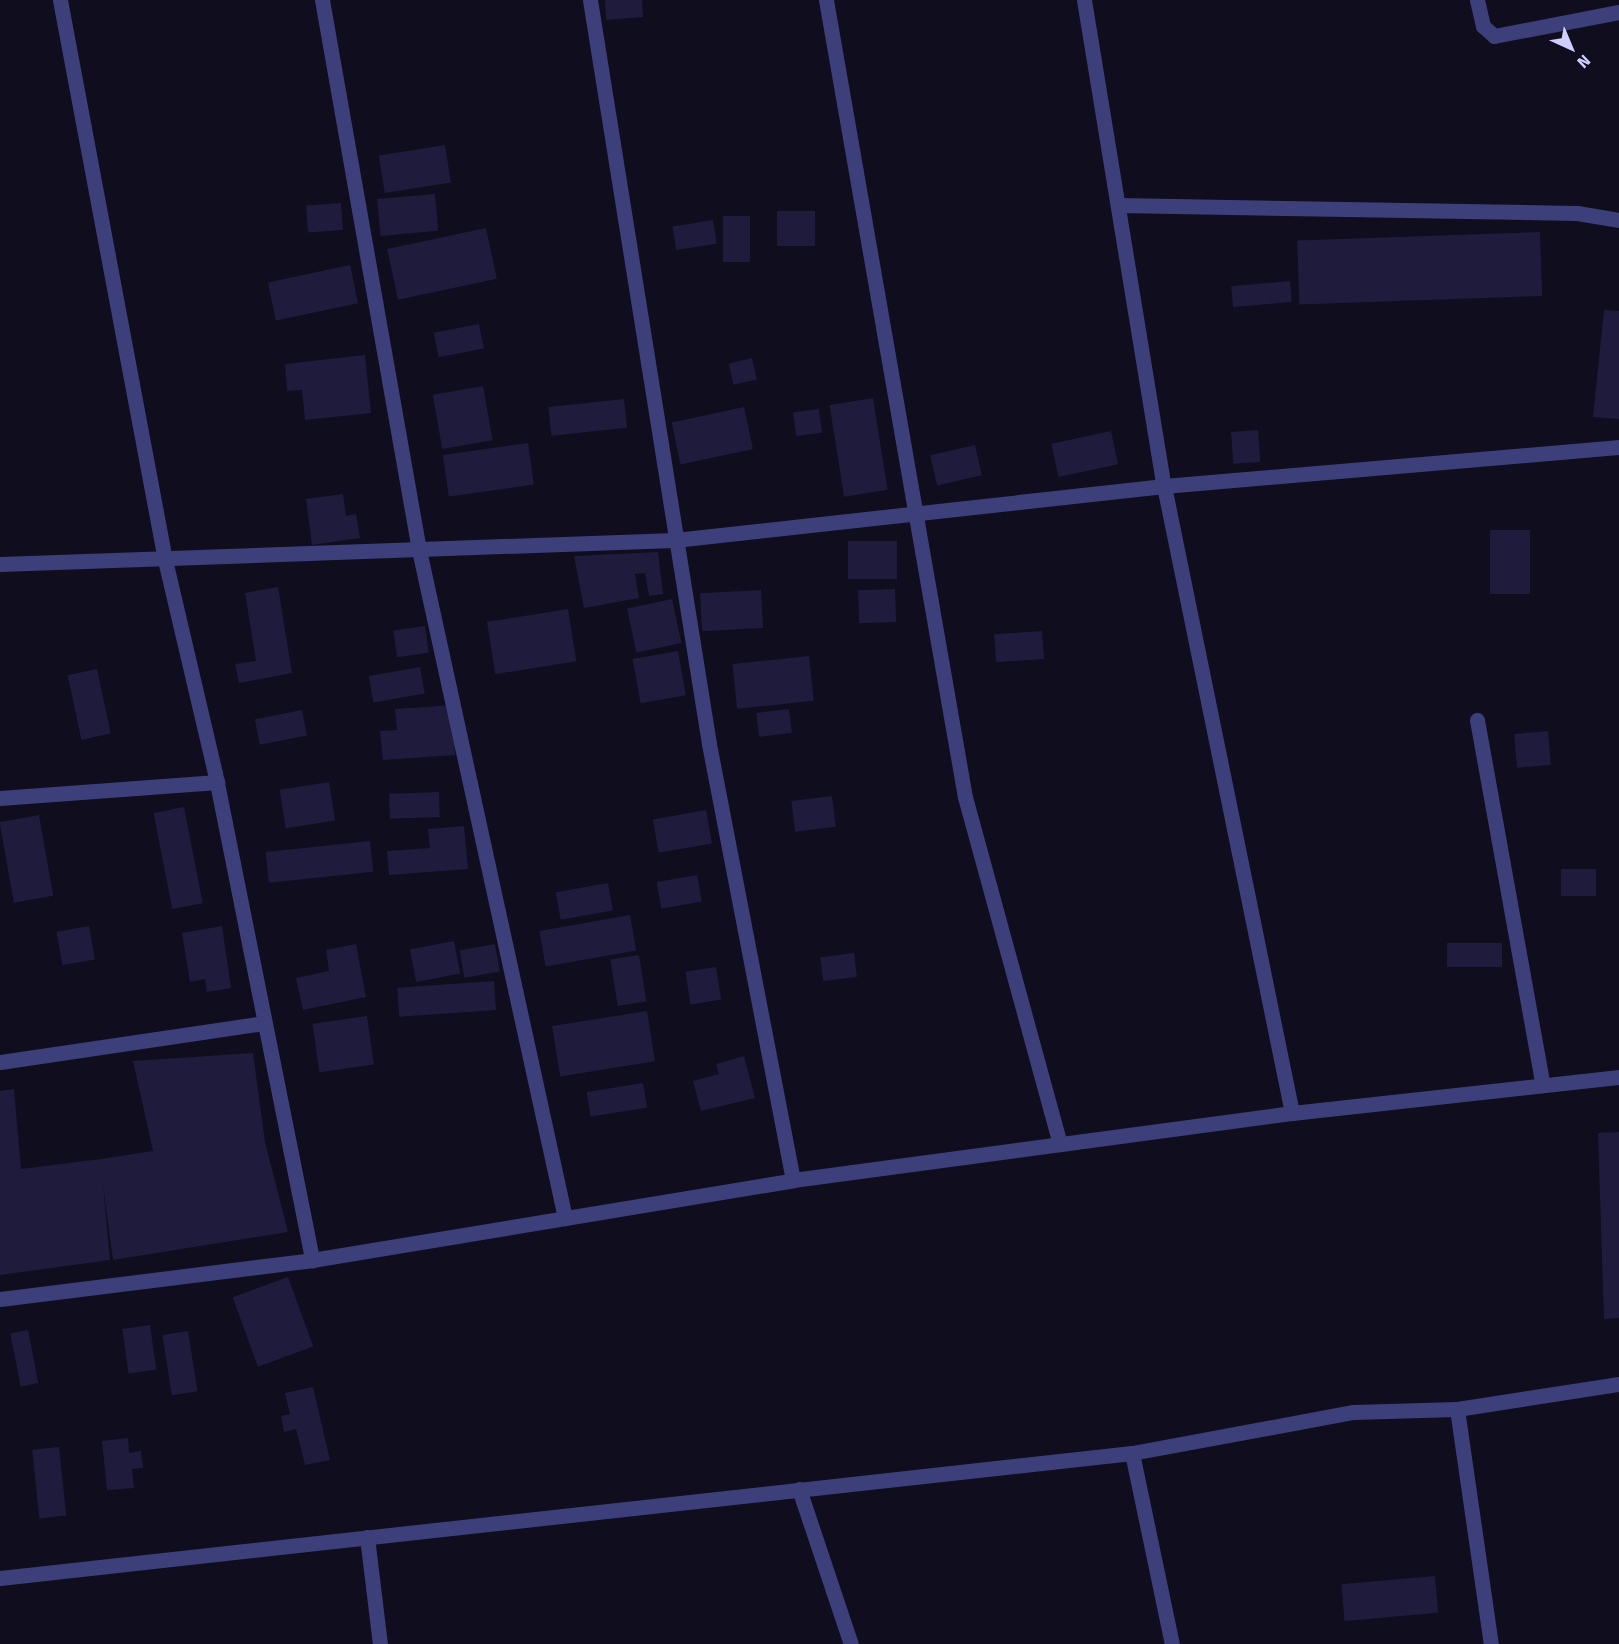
<!DOCTYPE html>
<html>
<head>
<meta charset="utf-8">
<style>
	body { margin:0 }
	#map { position:relative; width:1619px; height:1644px; overflow:hidden; background:#0f0d1e; font-family:"Fira Sans",sans-serif }
	div>[style] { position:absolute }
	.building>* { inset:0; background:#1f1b3d; transform-origin:0 0 }
	.service>* { height:15px; margin:-7.5px; padding:0 7.5px; transform-origin:7.5px; border-radius:7.5px; background:#3c3f79 }
	.minor>* { height:15px; margin:-7.5px; padding:0 7.5px; transform-origin:7.5px; border-radius:7.5px; background:#3c3f79 }
	span { translate:-50% -50%; white-space:nowrap; text-align:center; line-height:1.15; -webkit-text-stroke:5px #0f0d1e; paint-order:stroke }
	.north { position:absolute; left:1541px; top:18px; width:60px; height:60px; -webkit-text-stroke:4px #0f0d1e; paint-order:stroke; rotate:136deg; font-size:16px; font-weight:700; line-height:24px; text-align:center; color:#cfcdfc }
	.north::after { content:''; display:block; margin:auto; width:21px; height:27px; background:#cfcdfc; clip-path:polygon(50% 0,100% 100%,50% 72%,0 100%) }
</style>
</head>
<body>
<div id="map">
	<div class="building">
		<i style="clip-path:polygon(605px 0,642px 0,643px 17px,606px 20px)"></i>
		<i style="left:445px;top:145px;width:38px;height:67px;rotate:81deg"></i>
		<i style="left:435px;top:194px;width:37px;height:58px;rotate:85deg"></i>
		<i style="left:341px;top:203px;width:27px;height:35px;rotate:86deg"></i>
		<i style="left:777px;top:211px;width:38px;height:35px"></i>
		<i style="left:723px;top:216px;width:27px;height:46px"></i>
		<i style="left:713px;top:220px;width:24px;height:41px;rotate:81deg"></i>
		<i style="left:486px;top:228px;width:52px;height:101px;rotate:78deg"></i>
		<i style="left:1540px;top:232px;width:64px;height:243px;rotate:88deg"></i>
		<i style="left:350px;top:265px;width:39px;height:84px;rotate:78deg"></i>
		<i style="left:1290px;top:281px;width:21px;height:59px;rotate:85deg"></i>
		<i style="clip-path:polygon(1604px 310px,1619px 311px,1619px 419px,1593px 417px)"></i>
		<i style="left:479px;top:324px;width:25px;height:46px;rotate:79deg"></i>
		<i style="clip-path:polygon(365px 355px,371px 413px,305px 420px,302px 390px,287px 391px,285px 364px)"></i>
		<i style="left:752px;top:358px;width:22px;height:24px;rotate:77deg"></i>
		<i style="left:483px;top:386px;width:55px;height:51px;rotate:80deg"></i>
		<i style="left:873px;top:398px;width:93px;height:44px;rotate:81deg"></i>
		<i style="left:624px;top:399px;width:29px;height:76px;rotate:84deg"></i>
		<i style="left:744px;top:407px;width:43px;height:74px;rotate:78deg"></i>
		<i style="left:819px;top:409px;width:24px;height:26px;rotate:83deg"></i>
		<i style="left:1258px;top:430px;width:32px;height:27px;rotate:86deg"></i>
		<i style="left:1111px;top:431px;width:34px;height:61px;rotate:78deg"></i>
		<i style="left:528px;top:443px;width:42px;height:86px;rotate:82deg"></i>
		<i style="left:975px;top:445px;width:31px;height:46px;rotate:77deg"></i>
		<i style="clip-path:polygon(343px 494px,346px 516px,356px 514px,360px 538px,312px 545px,306px 499px)"></i>
		<i style="left:1490px;top:530px;width:40px;height:64px"></i>
		<i style="left:897px;top:541px;width:38px;height:49px;rotate:90deg"></i>
		<i style="clip-path:polygon(658px 552px,663px 594px,649px 596px,645px 573px,635px 574px,639px 598px,584px 608px,574px 556px)"></i>
		<i style="clip-path:polygon(278px 587px,292px 673px,239px 683px,235px 664px,256px 661px,245px 593px)"></i>
		<i style="left:895px;top:589px;width:33px;height:37px;rotate:88deg"></i>
		<i style="left:761px;top:590px;width:38px;height:61px;rotate:87deg"></i>
		<i style="left:672px;top:599px;width:45px;height:46px;rotate:78deg"></i>
		<i style="left:568px;top:609px;width:53px;height:82px;rotate:81deg"></i>
		<i style="left:425px;top:626px;width:27px;height:32px;rotate:82deg"></i>
		<i style="left:1042px;top:631px;width:28px;height:48px;rotate:86deg"></i>
		<i style="left:678px;top:651px;width:45px;height:46px;rotate:80deg"></i>
		<i style="left:809px;top:656px;width:45px;height:77px;rotate:84deg"></i>
		<i style="left:420px;top:667px;width:27px;height:52px;rotate:80deg"></i>
		<i style="left:97px;top:669px;width:66px;height:30px;rotate:78deg"></i>
		<i style="clip-path:polygon(453px 705px,455px 755px,383px 760px,380px 731px,397px 730px,395px 709px)"></i>
		<i style="left:789px;top:709px;width:24px;height:33px;rotate:83deg"></i>
		<i style="left:302px;top:710px;width:26px;height:48px;rotate:79deg"></i>
		<i style="left:1548px;top:731px;width:34px;height:34px;rotate:85deg"></i>
		<i style="left:329px;top:782px;width:39px;height:50px;rotate:81deg"></i>
		<i style="left:439px;top:792px;width:25px;height:50px;rotate:88deg"></i>
		<i style="left:832px;top:796px;width:31px;height:41px;rotate:83deg"></i>
		<i style="left:184px;top:807px;width:98px;height:31px;rotate:79deg"></i>
		<i style="left:706px;top:810px;width:34px;height:54px;rotate:80deg"></i>
		<i style="left:39px;top:815px;width:82px;height:40px;rotate:80deg"></i>
		<i style="clip-path:polygon(464px 826px,468px 869px,389px 875px,387px 851px,430px 848px,428px 829px)"></i>
		<i style="left:370px;top:841px;width:31px;height:105px;rotate:84deg"></i>
		<i style="left:1596px;top:869px;width:27px;height:35px;rotate:90deg"></i>
		<i style="left:697px;top:875px;width:27px;height:41px;rotate:80deg"></i>
		<i style="left:608px;top:883px;width:28px;height:53px;rotate:80deg"></i>
		<i style="left:630px;top:915px;width:36px;height:92px;rotate:80deg"></i>
		<i style="left:89px;top:926px;width:34px;height:33px;rotate:80deg"></i>
		<i style="clip-path:polygon(222px 926px,231px 988px,207px 992px,205px 979px,190px 982px,182px 933px)"></i>
		<i style="left:454px;top:941px;width:33px;height:45px;rotate:79deg"></i>
		<i style="left:1447px;top:943px;width:55px;height:24px"></i>
		<i style="clip-path:polygon(356px 944px,366px 997px,303px 1010px,296px 978px,329px 971px,326px 950px)"></i>
		<i style="left:495px;top:944px;width:28px;height:36px;rotate:80deg"></i>
		<i style="left:854px;top:953px;width:24px;height:34px;rotate:83deg"></i>
		<i style="left:639px;top:955px;width:47px;height:29px;rotate:81deg"></i>
		<i style="left:716px;top:967px;width:33px;height:31px;rotate:81deg"></i>
		<i style="left:494px;top:981px;width:29px;height:97px;rotate:86deg"></i>
		<i style="left:647px;top:1011px;width:51px;height:96px;rotate:81deg"></i>
		<i style="left:367px;top:1016px;width:49px;height:55px;rotate:82deg"></i>
		<i style="clip-path:polygon(253px 1053px,265px 1142px,288px 1232px,113px 1260px,103px 1185px,110px 1260px,0 1275px,0 1091px,14px 1089px,21px 1169px,101px 1159px,153px 1151px,133px 1061px)"></i>
		<i style="clip-path:polygon(744px 1056px,755px 1098px,701px 1111px,693px 1081px,719px 1074px,716px 1064px)"></i>
		<i style="left:643px;top:1083px;width:25px;height:57px;rotate:81deg"></i>
		<i style="clip-path:polygon(1619px 1132px,1619px 1318px,1604px 1319px,1598px 1133px)"></i>
		<i style="left:288px;top:1277px;width:74px;height:59px;rotate:70deg"></i>
		<i style="left:150px;top:1325px;width:45px;height:28px;rotate:82deg"></i>
		<i style="left:28px;top:1330px;width:54px;height:18px;rotate:79deg"></i>
		<i style="left:188px;top:1331px;width:61px;height:26px;rotate:81deg"></i>
		<i style="clip-path:polygon(313px 1387px,330px 1460px,305px 1465px,296px 1429px,284px 1432px,281px 1416px,290px 1414px,285px 1393px)"></i>
		<i style="clip-path:polygon(128px 1438px,129px 1453px,141px 1451px,143px 1468px,132px 1469px,134px 1488px,107px 1490px,102px 1441px)"></i>
		<i style="left:59px;top:1447px;width:69px;height:27px;rotate:84deg"></i>
		<i style="left:1435px;top:1576px;width:37px;height:94px;rotate:85deg"></i>
	</div>
	<div class="service">
		<i style="left:1477px;top:720px;width:371px;rotate:79.8deg"></i>
	</div>
	<div class="minor">
		<i style="left:60px;top:0;width:570px;rotate:79.38deg"></i>
		<i style="left:165px;top:560px;width:219px;rotate:76.8deg"></i>
		<i style="left:215px;top:773px;width:497px;rotate:78.7deg"></i>
		<i style="left:322px;top:0;width:558px;rotate:80deg"></i>
		<i style="left:419px;top:550px;width:684px;rotate:77.67deg"></i>
		<i style="left:590px;top:0;width:753px;rotate:80.91deg"></i>
		<i style="left:709px;top:744px;width:444px;rotate:79.1deg"></i>
		<i style="left:826px;top:0;width:809px;rotate:80.11deg"></i>
		<i style="left:965px;top:797px;width:360px;rotate:74.7deg"></i>
		<i style="left:1084px;top:0;width:493px;rotate:80.7deg"></i>
		<i style="left:1164px;top:486px;width:640px;rotate:78.46deg"></i>
		<i style="left:1477px;top:0;width:27px;rotate:77deg"></i>
		<i style="left:1483px;top:26px;width:15px;rotate:42deg"></i>
		<i style="left:1494px;top:36px;width:127px;rotate:-10.9deg"></i>
		<i style="left:1118px;top:205px;width:459px;rotate:1deg"></i>
		<i style="left:1577px;top:213px;width:43px;rotate:9.5deg"></i>
		<i style="left:0;top:564px;width:675px;rotate:-2.04deg"></i>
		<i style="left:675px;top:540px;width:492px;rotate:-6.3deg"></i>
		<i style="left:1164px;top:486px;width:457px;rotate:-4.9deg"></i>
		<i style="left:0;top:798px;width:218px;rotate:-4.2deg"></i>
		<i style="left:0;top:1062px;width:266px;rotate:-8.4deg"></i>
		<i style="left:0;top:1299px;width:314px;rotate:-7.1deg"></i>
		<i style="left:312px;top:1260px;width:488px;rotate:-9.4deg"></i>
		<i style="left:793px;top:1180px;width:503px;rotate:-7.65deg"></i>
		<i style="left:1292px;top:1113px;width:329px;rotate:-6.3deg"></i>
		<i style="left:1457px;top:1409px;width:237px;rotate:81.8deg"></i>
		<i style="left:1132px;top:1453px;width:195px;rotate:78.2deg"></i>
		<i style="left:799px;top:1489px;width:163px;rotate:71.5deg"></i>
		<i style="left:367px;top:1537px;width:108px;rotate:83.1deg"></i>
		<i style="left:0;top:1578px;width:1139px;rotate:-6.3deg"></i>
		<i style="left:1132px;top:1453px;width:225px;rotate:-10.5deg"></i>
		<i style="left:1353px;top:1412px;width:104px;rotate:-1.7deg"></i>
		<i style="left:1457px;top:1409px;width:164px;rotate:-8.8deg"></i>
	</div>
	<div class="north">N</div>
</div>
</body>
</html>
